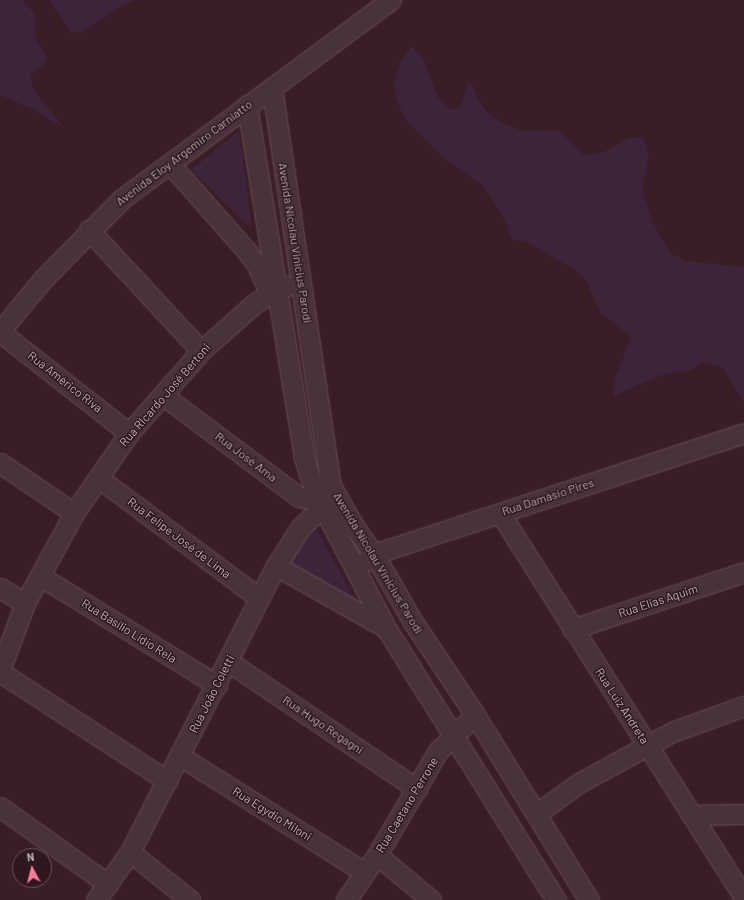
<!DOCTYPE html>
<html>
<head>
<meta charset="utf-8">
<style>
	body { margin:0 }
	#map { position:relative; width:744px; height:900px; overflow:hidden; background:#3a1e26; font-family:Barlow,sans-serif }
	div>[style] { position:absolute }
	.green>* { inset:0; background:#3e243a }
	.roads { filter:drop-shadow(0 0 1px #684f56) drop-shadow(0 0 1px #684f56) }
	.minor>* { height:19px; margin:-9.5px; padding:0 9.5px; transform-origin:9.5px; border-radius:9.5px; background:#4a3239 }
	span { translate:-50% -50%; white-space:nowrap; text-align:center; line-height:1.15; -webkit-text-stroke:3px #2e171e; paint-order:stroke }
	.street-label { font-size:12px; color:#c7acb3 }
	.north { position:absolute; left:12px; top:848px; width:40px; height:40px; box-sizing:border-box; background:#2e171e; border:1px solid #6b535a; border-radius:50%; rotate:353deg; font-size:11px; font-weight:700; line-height:16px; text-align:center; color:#c7acb3 }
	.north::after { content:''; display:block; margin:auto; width:14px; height:18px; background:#ff799b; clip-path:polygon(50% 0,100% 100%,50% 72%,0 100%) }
</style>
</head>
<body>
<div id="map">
	<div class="green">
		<i style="clip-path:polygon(0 0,23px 0,35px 15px,36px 40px,47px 57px,44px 64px,31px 75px,32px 88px,64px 128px,31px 108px,0 95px)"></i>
		<i style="clip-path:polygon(49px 0,136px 0,122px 6px,82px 32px,72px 33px)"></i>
		<i style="clip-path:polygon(411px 46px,422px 57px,438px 98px,451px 110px,457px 109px,461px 104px,469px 81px,482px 106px,499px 122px,520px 130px,560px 131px,583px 155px,602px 153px,630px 137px,643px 138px,649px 156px,643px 184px,644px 196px,653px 223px,671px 254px,687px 261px,744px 267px,744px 402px,723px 368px,704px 362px,692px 370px,661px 375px,614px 396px,614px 381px,631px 337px,600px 312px,586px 281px,576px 270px,526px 242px,512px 240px,504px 218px,483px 186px,444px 158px,405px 119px,396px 98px,394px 80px,400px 63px)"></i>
		<i style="clip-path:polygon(239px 131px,252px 229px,191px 170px)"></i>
		<i style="clip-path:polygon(313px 523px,356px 602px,287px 563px)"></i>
	</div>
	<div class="roads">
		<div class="minor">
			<i style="left:272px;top:88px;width:402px;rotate:81.6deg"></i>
			<i style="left:331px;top:486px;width:48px;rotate:60.3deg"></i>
			<i style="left:355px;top:528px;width:32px;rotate:54deg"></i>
			<i style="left:374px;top:554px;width:78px;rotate:60.2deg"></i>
			<i style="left:413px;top:622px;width:112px;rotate:56.3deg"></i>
			<i style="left:475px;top:715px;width:217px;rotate:58.4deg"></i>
			<i style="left:247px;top:105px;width:358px;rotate:80.8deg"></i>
			<i style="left:304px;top:458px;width:38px;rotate:72deg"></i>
			<i style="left:316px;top:494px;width:151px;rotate:62.4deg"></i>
			<i style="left:386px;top:628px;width:321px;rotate:58deg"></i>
			<i style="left:170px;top:164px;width:113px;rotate:48.6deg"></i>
			<i style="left:245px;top:249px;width:20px;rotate:53deg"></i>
			<i style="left:257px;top:265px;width:32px;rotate:66deg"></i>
			<i style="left:89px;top:230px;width:165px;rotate:47.2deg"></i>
			<i style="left:0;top:331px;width:69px;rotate:-50.3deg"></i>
			<i style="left:44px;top:278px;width:112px;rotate:-45.4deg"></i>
			<i style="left:123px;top:198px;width:333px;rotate:-36.5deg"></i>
			<i style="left:0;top:332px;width:164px;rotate:38.1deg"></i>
			<i style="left:164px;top:396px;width:169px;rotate:36.8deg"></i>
			<i style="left:299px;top:497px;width:10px;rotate:6deg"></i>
			<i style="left:309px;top:498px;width:20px;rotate:-30deg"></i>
			<i style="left:0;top:463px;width:89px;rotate:34deg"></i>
			<i style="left:100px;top:479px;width:199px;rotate:36.8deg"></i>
			<i style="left:500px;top:513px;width:456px;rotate:57.6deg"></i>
			<i style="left:365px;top:561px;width:11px;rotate:-38deg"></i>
			<i style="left:374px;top:554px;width:389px;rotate:-18.1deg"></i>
			<i style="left:276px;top:566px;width:126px;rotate:29.4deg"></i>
			<i style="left:40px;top:576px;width:208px;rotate:31.6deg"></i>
			<i style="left:0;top:588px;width:29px;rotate:31deg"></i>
			<i style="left:572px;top:629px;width:181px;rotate:-18.3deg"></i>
			<i style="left:229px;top:662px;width:227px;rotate:34deg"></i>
			<i style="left:0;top:670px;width:72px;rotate:-69.5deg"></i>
			<i style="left:25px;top:603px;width:102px;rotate:-61.4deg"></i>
			<i style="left:74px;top:513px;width:97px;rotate:-55.5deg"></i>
			<i style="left:129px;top:433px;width:109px;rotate:-48.7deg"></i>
			<i style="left:201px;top:351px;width:71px;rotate:-41.6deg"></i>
			<i style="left:254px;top:304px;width:27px;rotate:-33deg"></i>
			<i style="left:277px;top:289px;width:10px;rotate:-17deg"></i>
			<i style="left:0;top:672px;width:200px;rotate:33deg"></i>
			<i style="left:180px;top:756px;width:218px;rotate:32.2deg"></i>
			<i style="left:0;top:807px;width:133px;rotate:35.5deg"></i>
			<i style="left:536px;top:814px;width:53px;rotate:-35.8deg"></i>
			<i style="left:579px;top:783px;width:106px;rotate:-28.7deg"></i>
			<i style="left:672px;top:732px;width:77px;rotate:-19.9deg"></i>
			<i style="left:692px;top:815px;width:52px;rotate:-1.1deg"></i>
			<i style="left:130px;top:852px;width:77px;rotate:38.7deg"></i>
			<i style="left:377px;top:855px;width:70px;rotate:39.8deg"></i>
			<i style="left:96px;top:900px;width:59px;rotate:-54.7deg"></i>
			<i style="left:130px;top:852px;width:321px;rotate:-63deg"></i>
			<i style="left:276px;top:566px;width:45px;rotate:-57.7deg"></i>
			<i style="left:300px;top:528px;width:42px;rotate:-44deg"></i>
			<i style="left:346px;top:900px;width:55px;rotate:-55.4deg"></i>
			<i style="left:377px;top:855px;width:121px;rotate:-59.6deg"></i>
			<i style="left:438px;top:751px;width:52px;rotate:-44.2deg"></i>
		</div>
	</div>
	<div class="street-label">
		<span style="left:184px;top:153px;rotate:-37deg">Avenida Eloy Argemiro Carniatto</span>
		<span style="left:295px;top:243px;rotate:81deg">Avenida Nicolau Vinicius Parodi</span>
		<span style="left:65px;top:382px;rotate:38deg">Rua Américo Riva</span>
		<span style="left:165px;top:395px;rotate:-49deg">Rua RIcardo José Bertoni</span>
		<span style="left:246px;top:457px;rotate:37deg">Rua José Ama</span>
		<span style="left:548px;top:497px;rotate:-18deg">Rua Damásio Pires</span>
		<span style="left:179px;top:538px;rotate:37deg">Rua Felipe José de Lima</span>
		<span style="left:378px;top:563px;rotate:59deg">Avenida Nicolau Vinicius Parodi</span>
		<span style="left:658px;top:601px;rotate:-18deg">Rua Elias Aquim</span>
		<span style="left:129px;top:631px;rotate:32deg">Rua Basílio Lídio Rela</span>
		<span style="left:212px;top:694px;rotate:-63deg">Rua João Coletti</span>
		<span style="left:622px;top:706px;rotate:57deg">Rua Luiz Andreta</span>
		<span style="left:323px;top:725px;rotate:34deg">Rua Hugo Regagni</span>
		<span style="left:407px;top:805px;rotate:-59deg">Rua Caetano Perrone</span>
		<span style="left:272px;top:814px;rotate:32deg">Rua Egydio Miloni</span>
	</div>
	<div class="north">N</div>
</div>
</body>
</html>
